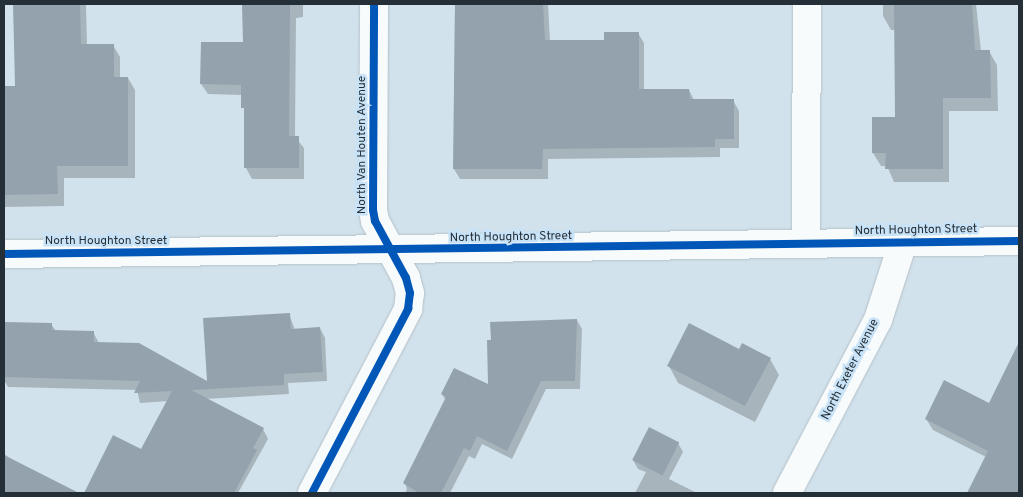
<!DOCTYPE html>
<html>
<head>
<meta charset="utf-8">
<style>
	body { margin:0 }
	#map { position:relative; width:1023px; height:497px; overflow:hidden; background:#d2e2ec; font-family:Overpass,sans-serif }
	div>[style] { position:absolute }
	.shadow>* { inset:0; background:#0003 }
	.building>* { inset:0; background:#93a2ac; transform-origin:0 0 }
	.roads { filter:drop-shadow(0 0 1px #b4c0c8) drop-shadow(0 0 1px #b4c0c8) }
	.street>* { height:28px; margin:-14px; padding:0 14px; transform-origin:14px; border-radius:14px; background:#f8fbfc }
	.cycleway>* { height:8px; margin:-4px; padding:0 4px; transform-origin:4px; border-radius:4px; background:#0057b8 }
	span { translate:-50% -50%; white-space:nowrap; text-align:center; line-height:1.15; -webkit-text-stroke:5px #c8e3f7; paint-order:stroke }
	.street-label { font-size:12px; color:#252f37 }
	.frame { position:absolute; inset:0; border:5px solid #252f37; pointer-events:none }
</style>
</head>
<body>
<div id="map">
	<div class="shadow">
		<i style="clip-path:polygon(14px 4px,86px 4px,87px 46px,113px 45px,120px 57px,120px 78px,128px 78px,135px 90px,135px 178px,64px 178px,64px 206px,4px 207px,4px 88px,16px 87px)"></i>
		<i style="clip-path:polygon(243px 4px,303px 4px,303px 17px,296px 18px,295px 137px,304px 148px,304px 179px,252px 179px,246px 168px,246px 114px,242px 95px,208px 94px,201px 84px,244px 43px)"></i>
		<i style="clip-path:polygon(455px 4px,548px 4px,550px 42px,605px 41px,638px 33px,644px 43px,644px 90px,689px 90px,694px 100px,733px 100px,739px 111px,739px 148px,720px 148px,720px 157px,548px 159px,548px 179px,460px 179px,454px 169px)"></i>
		<i style="clip-path:polygon(883px 4px,976px 4px,981px 51px,989px 51px,997px 65px,998px 111px,949px 111px,949px 182px,894px 182px,887px 166px,881px 166px,873px 153px,896px 118px,896px 30px,891px 30px,883px 16px)"></i>
		<i style="clip-path:polygon(289px 314px,295px 330px,320px 328px,325px 338px,327px 381px,288px 383px,289px 394px,205px 399px,263px 429px,268px 439px,238px 493px,85px 493px,114px 437px,141px 451px,169px 401px,140px 403px,137px 390px,8px 387px,4px 380px,4px 323px,51px 324px,56px 331px,93px 332px,99px 343px,208px 384px)"></i>
		<i style="clip-path:polygon(577px 320px,582px 329px,580px 389px,546px 389px,512px 459px,482px 444px,475px 459px,469px 456px,450px 493px,405px 493px,407px 489px,405px 483px,446px 401px,442px 394px,489px 386px)"></i>
		<i style="clip-path:polygon(1019px 345px,1019px 493px,969px 493px,986px 457px,933px 430px,926px 419px,989px 404px)"></i>
		<i style="clip-path:polygon(739px 350px,770px 359px,779px 375px,755px 422px,678px 383px,669px 366px)"></i>
		<i style="clip-path:polygon(678px 443px,683px 452px,669px 479px,697px 493px,635px 493px,646px 472px,638px 469px,633px 460px)"></i>
		<i style="clip-path:polygon(4px 454px,20px 465px,76px 493px,4px 493px)"></i>
	</div>
	<div class="building">
		<i style="clip-path:polygon(13px 4px,80px 4px,81px 44px,114px 44px,114px 77px,128px 77px,128px 166px,57px 166px,58px 194px,4px 195px,4px 86px,15px 86px)"></i>
		<i style="clip-path:polygon(242px 4px,290px 4px,289px 136px,299px 136px,299px 168px,244px 168px,244px 108px,241px 108px,241px 85px,200px 84px,201px 42px,243px 42px)"></i>
		<i style="clip-path:polygon(455px 4px,543px 4px,545px 40px,604px 40px,604px 32px,639px 32px,639px 89px,689px 89px,690px 99px,734px 99px,734px 139px,715px 139px,715px 147px,543px 149px,542px 169px,453px 169px)"></i>
		<i style="clip-path:polygon(894px 4px,972px 4px,975px 50px,990px 50px,991px 98px,943px 98px,943px 169px,885px 169px,886px 153px,872px 153px,872px 117px,895px 117px)"></i>
		<i style="clip-path:polygon(290px 313px,291px 329px,320px 327px,323px 372px,284px 374px,284px 385px,191px 390px,264px 428px,253px 448px,257px 450px,234px 493px,84px 493px,113px 435px,141px 449px,172px 391px,134px 393px,140px 381px,4px 377px,4px 322px,52px 323px,52px 330px,94px 331px,94px 342px,139px 343px,207px 381px,203px 318px)"></i>
		<i style="clip-path:polygon(577px 319px,575px 381px,541px 381px,507px 451px,477px 436px,470px 451px,464px 448px,441px 493px,419px 493px,403px 483px,446px 397px,441px 394px,454px 368px,488px 384px,487px 340px,491px 340px,490px 322px)"></i>
		<i style="clip-path:polygon(689px 323px,739px 349px,742px 343px,771px 358px,745px 406px,667px 366px)"></i>
		<i style="clip-path:polygon(1019px 342px,1019px 493px,967px 493px,988px 451px,925px 419px,944px 380px,989px 403px)"></i>
		<i style="left:649px;top:427px;width:34px;height:37px;rotate:27deg"></i>
		<i style="clip-path:polygon(4px 455px,79px 493px,4px 493px)"></i>
	</div>
	<div class="roads">
		<div class="street">
			<i style="left:806px;top:243px;width:239px;rotate:-89.8deg"></i>
			<i style="left:4px;top:254px;width:1015px;rotate:-0.73deg"></i>
			<i style="left:312px;top:493px;width:208px;rotate:-62.4deg"></i>
			<i style="left:408px;top:309px;width:16px;rotate:-83deg"></i>
			<i style="left:410px;top:293px;width:16px;rotate:-105deg"></i>
			<i style="left:406px;top:278px;width:65px;rotate:-118.5deg"></i>
			<i style="left:375px;top:221px;width:11px;rotate:-100deg"></i>
			<i style="left:373px;top:210px;width:206px;rotate:-89.7deg"></i>
			<i style="left:787px;top:493px;width:195px;rotate:-62.3deg"></i>
			<i style="left:878px;top:320px;width:82px;rotate:-72.2deg"></i>
		</div>
	</div>
	<div class="cycleway">
		<i style="left:4px;top:254px;width:1015px;rotate:-0.73deg"></i>
		<i style="left:312px;top:493px;width:208px;rotate:-62.4deg"></i>
		<i style="left:408px;top:309px;width:16px;rotate:-83deg"></i>
		<i style="left:410px;top:293px;width:16px;rotate:-105deg"></i>
		<i style="left:406px;top:278px;width:65px;rotate:-118.5deg"></i>
		<i style="left:375px;top:221px;width:11px;rotate:-100deg"></i>
		<i style="left:373px;top:210px;width:206px;rotate:-89.7deg"></i>
	</div>
	<div class="street-label">
		<span style="left:363px;top:145px;rotate:-90deg">North Van Houten Avenue</span>
		<span style="left:916px;top:231px;rotate:-1deg">North Houghton Street</span>
		<span style="left:511px;top:238px;rotate:-1deg">North Houghton Street</span>
		<span style="left:106px;top:242px">North Houghton Street</span>
		<span style="left:851px;top:370px;rotate:-63deg">North Exeter Avenue</span>
	</div>
	<div class="frame"></div>
</div>
</body>
</html>
